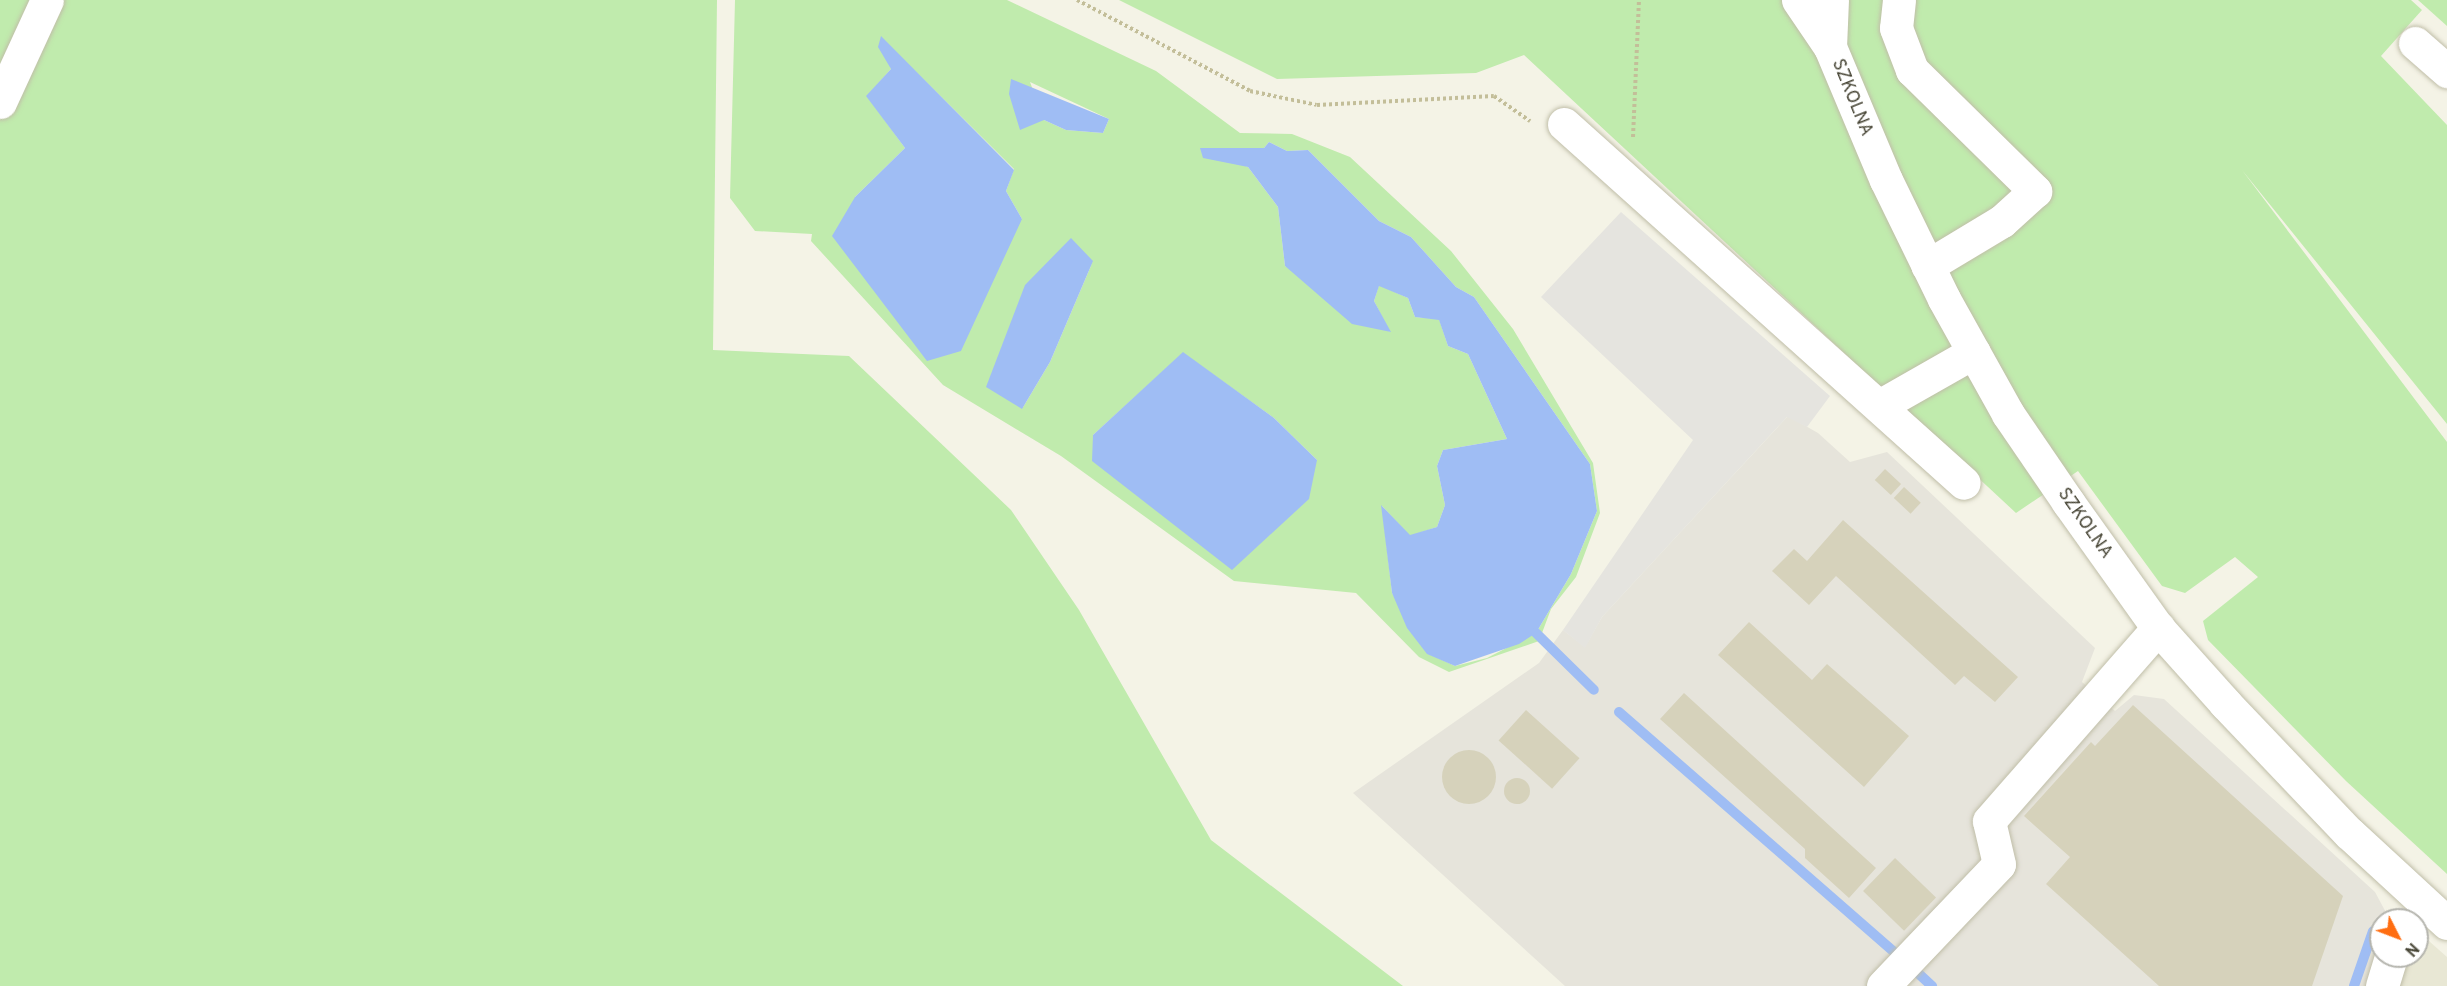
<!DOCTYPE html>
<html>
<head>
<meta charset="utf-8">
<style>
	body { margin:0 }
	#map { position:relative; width:2447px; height:986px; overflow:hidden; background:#f4f3e6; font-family:Overpass,sans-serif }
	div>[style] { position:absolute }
	.residential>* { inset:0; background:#e8e7d4 }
	.industrial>* { inset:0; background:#e6e4db }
	.green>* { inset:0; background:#c0ebad }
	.parking>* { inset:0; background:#e5e4df }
	.water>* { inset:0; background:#9fbdf4 }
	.stream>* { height:10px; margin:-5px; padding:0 5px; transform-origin:5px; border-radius:5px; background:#9fbdf4 }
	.building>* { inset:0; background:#d6d2bb; transform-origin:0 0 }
	.round { border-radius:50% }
	.path>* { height:4px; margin-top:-2px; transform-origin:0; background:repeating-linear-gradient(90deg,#c3be99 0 3px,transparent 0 6px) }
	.roads { filter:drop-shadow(0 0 2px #c0bea8) drop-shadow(0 0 2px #c0bea8) }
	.minor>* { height:33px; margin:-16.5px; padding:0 16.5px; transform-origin:16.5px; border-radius:16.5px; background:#fff }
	span { translate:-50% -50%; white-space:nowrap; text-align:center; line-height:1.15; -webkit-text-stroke:6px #fff; paint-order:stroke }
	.street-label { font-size:18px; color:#474535 }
	.north { position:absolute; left:2369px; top:908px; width:60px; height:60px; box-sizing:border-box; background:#fff; border:2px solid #b5b5ae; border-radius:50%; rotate:132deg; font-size:16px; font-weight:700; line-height:24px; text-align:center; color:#474535 }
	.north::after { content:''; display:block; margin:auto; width:21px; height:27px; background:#ff6e12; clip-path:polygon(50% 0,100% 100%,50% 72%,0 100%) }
</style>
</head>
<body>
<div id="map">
	<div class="residential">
		<i style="clip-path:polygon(2421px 934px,2447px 957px,2447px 986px,2391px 986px,2401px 956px,2417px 956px)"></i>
	</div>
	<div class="industrial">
		<i style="clip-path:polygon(1788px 416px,1818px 433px,1850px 462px,1887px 452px,2095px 648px,2082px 682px,2115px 711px,2134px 695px,2164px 699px,2375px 892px,2390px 920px,2381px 920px,2381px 950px,2368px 986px,1565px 986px,1353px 793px,1539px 663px,1563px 630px,1585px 647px,1602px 617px)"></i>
	</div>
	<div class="green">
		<i style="clip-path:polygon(0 0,717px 0,713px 350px,849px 356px,1011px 510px,1079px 610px,1211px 840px,1403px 986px,0 986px)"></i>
		<i style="clip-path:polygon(evenodd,735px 0,1007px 0,1156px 71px,1240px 133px,1292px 134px,1350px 157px,1451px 251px,1513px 329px,1593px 463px,1600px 513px,1576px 577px,1551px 609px,1539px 641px,1449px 672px,1419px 657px,1356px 593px,1234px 581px,1061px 456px,943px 385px,811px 241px,812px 234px,755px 231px,730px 198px,735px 0,881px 37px,1014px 169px,1006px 191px,1022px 219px,855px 197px,905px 148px,867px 96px,891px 69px,881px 37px,735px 0,1030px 82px,1109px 119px,1103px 133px,1066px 130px,1044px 120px,1030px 82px,735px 0,1269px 142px,1287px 151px,1308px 150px,1379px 221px,1411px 237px,1456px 287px,1474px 297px,1590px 464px,1597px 511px,1571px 574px,1536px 633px,1487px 658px,1455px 666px,1427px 653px,1392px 593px,1382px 506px,1410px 536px,1437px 527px,1445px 505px,1437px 466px,1443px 450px,1507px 439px,1468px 354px,1448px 346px,1439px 319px,1415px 317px,1408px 298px,1379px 285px,1374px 301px,1390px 332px,1285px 266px,1278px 207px,1248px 167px,1201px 148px,1264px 148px,1269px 142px,735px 0,1093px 261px,1050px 362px,1022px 409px,1093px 261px,735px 0,1183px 353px,1274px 418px,1317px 460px,1093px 435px,1183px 353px)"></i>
		<i style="clip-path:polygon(1119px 0,2411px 0,2422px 10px,2381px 56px,2447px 125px,2447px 424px,2242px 170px,2447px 442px,2447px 874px,2346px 781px,2208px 640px,2203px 621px,2258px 577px,2235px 557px,2185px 593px,2162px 586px,2078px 471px,2016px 513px,1524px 55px,1476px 73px,1277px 79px)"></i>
		<i style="clip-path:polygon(2418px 0,2447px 0,2447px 26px)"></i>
	</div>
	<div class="parking">
		<i style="clip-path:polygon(1621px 212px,1830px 396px,1807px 427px,1787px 417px,1602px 617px,1585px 648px,1563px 630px,1693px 440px,1541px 297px)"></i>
	</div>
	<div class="water">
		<i style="clip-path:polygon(881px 36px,1014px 170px,1006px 191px,1022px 219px,961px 351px,927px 361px,832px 236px,855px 197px,905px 148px,866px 96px,891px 69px,878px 47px)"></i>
		<i style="clip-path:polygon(1011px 79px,1109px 119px,1103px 133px,1066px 130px,1044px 120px,1020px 130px,1009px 94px)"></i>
		<i style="clip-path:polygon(1269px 142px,1287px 151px,1308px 150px,1379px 221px,1411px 237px,1456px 287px,1474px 297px,1590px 464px,1597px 511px,1571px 574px,1536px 633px,1519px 644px,1455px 666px,1427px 654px,1407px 628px,1392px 593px,1381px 505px,1410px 535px,1437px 527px,1445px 505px,1437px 466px,1443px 450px,1507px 439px,1468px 354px,1448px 346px,1439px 320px,1415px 317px,1408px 298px,1379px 286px,1374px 301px,1391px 332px,1352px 324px,1285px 266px,1278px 207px,1248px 167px,1203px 158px,1200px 148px,1264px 148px)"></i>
		<i style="clip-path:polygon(1071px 238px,1093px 261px,1050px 362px,1022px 409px,986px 387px,1025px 285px)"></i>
		<i style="clip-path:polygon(1183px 352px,1274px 418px,1317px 460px,1309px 499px,1232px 570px,1092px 461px,1093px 435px)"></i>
	</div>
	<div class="stream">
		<i style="left:1536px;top:633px;width:81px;rotate:44.5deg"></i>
		<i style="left:1619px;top:712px;width:364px;rotate:41.1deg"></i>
		<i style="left:1919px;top:974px;width:18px;rotate:43deg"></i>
		<i style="left:2354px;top:986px;width:58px;rotate:-70.9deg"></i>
	</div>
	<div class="building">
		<i style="left:1885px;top:469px;width:22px;height:15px;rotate:43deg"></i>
		<i style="left:1904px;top:487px;width:23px;height:15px;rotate:43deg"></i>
		<i style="clip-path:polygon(1843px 520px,2018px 677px,1995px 702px,1964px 676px,1955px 685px,1836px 576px,1809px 605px,1772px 571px,1794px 549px,1807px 561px)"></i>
		<i style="clip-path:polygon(1749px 622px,1812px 680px,1827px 664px,1909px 736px,1864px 787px,1718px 655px)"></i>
		<i style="clip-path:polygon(1684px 693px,1876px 868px,1849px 898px,1805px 858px,1805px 849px,1660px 719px)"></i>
		<i style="clip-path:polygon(2133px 705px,2343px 896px,2312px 986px,2159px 986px,2046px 884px,2070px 857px,2024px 816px,2091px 742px,2095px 746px)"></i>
		<i style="left:1526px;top:710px;width:72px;height:41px;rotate:42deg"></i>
		<i class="round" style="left:1442px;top:750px;width:54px;height:54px"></i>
		<i class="round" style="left:1504px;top:778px;width:26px;height:26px"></i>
		<i style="left:1895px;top:858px;width:57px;height:46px;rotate:44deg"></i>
	</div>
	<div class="path">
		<i style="left:1077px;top:0;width:195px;rotate:27.7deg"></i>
		<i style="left:1250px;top:91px;width:68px;rotate:11.8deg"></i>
		<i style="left:1317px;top:105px;width:177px;rotate:-2.9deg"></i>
		<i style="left:1494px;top:96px;width:44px;rotate:34.8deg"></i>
		<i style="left:1633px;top:137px;width:137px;rotate:-87.5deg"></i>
	</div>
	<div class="roads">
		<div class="minor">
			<i style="left:1798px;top:0;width:57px;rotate:55.8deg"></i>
			<i style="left:1830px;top:47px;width:144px;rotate:67.2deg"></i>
			<i style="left:1886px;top:180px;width:132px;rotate:64deg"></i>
			<i style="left:1944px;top:299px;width:132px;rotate:60.9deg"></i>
			<i style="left:2008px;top:414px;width:107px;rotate:55.7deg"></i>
			<i style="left:2068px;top:502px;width:155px;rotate:54.5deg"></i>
			<i style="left:2158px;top:628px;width:101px;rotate:48.2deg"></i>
			<i style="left:2225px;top:703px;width:180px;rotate:46.4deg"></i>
			<i style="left:2349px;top:833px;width:133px;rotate:42.6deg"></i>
			<i style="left:1899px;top:0;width:28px;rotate:96deg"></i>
			<i style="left:1896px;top:28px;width:45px;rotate:69.1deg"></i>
			<i style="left:1912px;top:70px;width:173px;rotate:44.5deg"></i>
			<i style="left:2035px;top:191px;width:45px;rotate:137.7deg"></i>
			<i style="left:2002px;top:221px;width:87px;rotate:149deg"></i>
			<i style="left:2415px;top:43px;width:43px;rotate:41.2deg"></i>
			<i style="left:1830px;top:47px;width:47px;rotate:-87.6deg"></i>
			<i style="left:0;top:102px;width:112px;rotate:-65.3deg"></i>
			<i style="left:1564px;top:124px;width:537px;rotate:41.91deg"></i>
			<i style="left:1879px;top:406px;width:109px;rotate:-29.6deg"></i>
			<i style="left:1883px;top:986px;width:168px;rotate:-46.4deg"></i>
			<i style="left:1999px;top:864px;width:44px;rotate:-103.1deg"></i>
			<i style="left:1989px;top:821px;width:257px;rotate:-48.8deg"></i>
			<i style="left:2382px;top:986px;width:31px;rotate:-73deg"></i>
		</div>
	</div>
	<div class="street-label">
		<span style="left:1851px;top:98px;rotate:68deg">SZKOLNA</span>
		<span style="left:2084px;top:524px;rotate:55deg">SZKOLNA</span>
	</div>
	<div class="north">N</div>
</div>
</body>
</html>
